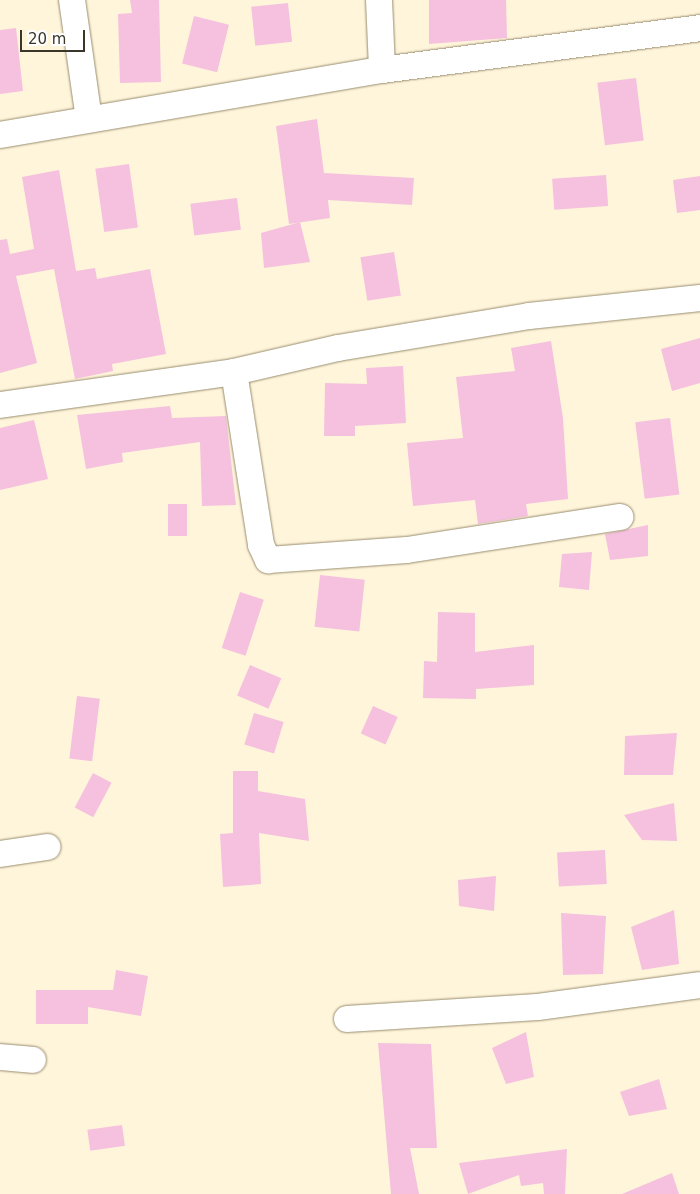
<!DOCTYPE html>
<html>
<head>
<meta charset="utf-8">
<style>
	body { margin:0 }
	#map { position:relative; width:700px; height:1194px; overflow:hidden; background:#fff5db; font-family:"DejaVu Sans",sans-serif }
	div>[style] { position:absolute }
	.building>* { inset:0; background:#f5c1de; transform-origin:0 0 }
	.roads { filter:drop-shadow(0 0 1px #988d6f) drop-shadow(0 0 1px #988d6f) }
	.minor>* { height:26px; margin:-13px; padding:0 13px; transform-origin:13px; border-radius:13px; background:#fff }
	span { translate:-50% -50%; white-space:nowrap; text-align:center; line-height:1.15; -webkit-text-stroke:4.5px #fff; paint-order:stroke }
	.scale { position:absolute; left:20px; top:30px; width:65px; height:22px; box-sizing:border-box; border:2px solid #3b362a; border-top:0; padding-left:6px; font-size:15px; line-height:18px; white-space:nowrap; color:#3b362a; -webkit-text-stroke:4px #fff; paint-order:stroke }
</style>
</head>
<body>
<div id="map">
	<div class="building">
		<i style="clip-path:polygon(130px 0,159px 0,161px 82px,120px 83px,118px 14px,132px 13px)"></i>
		<i style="clip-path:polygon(429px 0,506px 0,507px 38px,429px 44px)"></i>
		<i style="left:288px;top:3px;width:39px;height:37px;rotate:84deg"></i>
		<i style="left:194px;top:16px;width:36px;height:49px;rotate:14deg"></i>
		<i style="clip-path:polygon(16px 28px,23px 91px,0 94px,0 30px)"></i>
		<i style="left:636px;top:78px;width:63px;height:39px;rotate:83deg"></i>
		<i style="clip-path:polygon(317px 119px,324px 173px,414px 178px,412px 205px,328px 200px,330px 218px,289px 224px,276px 126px)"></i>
		<i style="left:129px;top:164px;width:64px;height:34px;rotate:82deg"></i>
		<i style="clip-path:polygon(59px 170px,76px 271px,95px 268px,97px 279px,150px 269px,166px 354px,112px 364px,113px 371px,75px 379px,54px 269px,16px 276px,37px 363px,0 373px,0 240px,7px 239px,10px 254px,34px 249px,22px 177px)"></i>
		<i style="left:606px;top:175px;width:31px;height:54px;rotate:86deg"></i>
		<i style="clip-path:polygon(700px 176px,700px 210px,677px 213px,673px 180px)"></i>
		<i style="left:237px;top:198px;width:32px;height:47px;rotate:83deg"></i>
		<i style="clip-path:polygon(300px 222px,310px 262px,264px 268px,261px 233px)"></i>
		<i style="left:394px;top:252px;width:44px;height:34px;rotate:81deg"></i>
		<i style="clip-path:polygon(700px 338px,700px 383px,672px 391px,661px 349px)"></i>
		<i style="clip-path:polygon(551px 341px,563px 418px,568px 499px,526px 504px,528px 516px,478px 524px,475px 500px,413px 506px,407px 443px,463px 438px,456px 377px,515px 371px,511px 348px)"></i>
		<i style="clip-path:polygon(403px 366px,406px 423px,355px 426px,355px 436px,324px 436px,325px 383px,367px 384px,366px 368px)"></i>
		<i style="clip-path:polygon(170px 406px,172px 418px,226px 416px,236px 505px,202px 506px,200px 442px,122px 453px,123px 462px,86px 469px,77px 415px)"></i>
		<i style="left:670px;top:418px;width:77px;height:35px;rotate:83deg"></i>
		<i style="clip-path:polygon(34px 420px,48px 479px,0 490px,0 428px)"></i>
		<i style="left:168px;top:504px;width:19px;height:32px"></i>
		<i style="clip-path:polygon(648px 525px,648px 556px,610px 560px,605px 534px)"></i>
		<i style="clip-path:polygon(592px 552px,589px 590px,559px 587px,562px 554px)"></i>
		<i style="left:320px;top:575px;width:45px;height:52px;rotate:6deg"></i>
		<i style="left:240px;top:592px;width:25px;height:59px;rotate:18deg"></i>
		<i style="clip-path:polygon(438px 612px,475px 613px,475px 652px,534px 645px,534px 685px,476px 689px,476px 699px,423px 698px,424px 661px,437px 662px)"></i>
		<i style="left:250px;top:665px;width:34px;height:33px;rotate:23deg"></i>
		<i style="left:77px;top:696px;width:23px;height:63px;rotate:7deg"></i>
		<i style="left:373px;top:706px;width:27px;height:30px;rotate:24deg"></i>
		<i style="left:254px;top:713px;width:31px;height:33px;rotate:17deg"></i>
		<i style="clip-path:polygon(677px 733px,673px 775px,624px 775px,625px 736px)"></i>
		<i style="clip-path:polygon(233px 771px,258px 771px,258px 791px,305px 799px,309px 841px,259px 833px,261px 884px,223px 887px,220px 834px,233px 833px)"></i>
		<i style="left:93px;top:773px;width:21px;height:39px;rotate:28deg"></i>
		<i style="clip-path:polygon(674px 803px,677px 841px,642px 840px,624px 815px)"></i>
		<i style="left:605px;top:850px;width:34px;height:48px;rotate:87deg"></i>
		<i style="clip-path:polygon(496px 876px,494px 911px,459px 906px,458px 880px)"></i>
		<i style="clip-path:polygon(674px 910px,679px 964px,642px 970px,631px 927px)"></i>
		<i style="clip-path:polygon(561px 913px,606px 916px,603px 974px,563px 975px)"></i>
		<i style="clip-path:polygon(116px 970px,148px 976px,141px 1016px,88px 1007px,88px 1024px,36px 1024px,36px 990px,113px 990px)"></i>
		<i style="clip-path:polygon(526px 1032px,534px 1077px,506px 1084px,492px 1048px)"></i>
		<i style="clip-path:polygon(378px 1043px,431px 1044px,437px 1148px,410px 1148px,419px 1194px,391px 1194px)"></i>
		<i style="clip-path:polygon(659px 1079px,667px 1109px,629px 1116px,620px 1092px)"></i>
		<i style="left:122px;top:1125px;width:21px;height:35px;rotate:82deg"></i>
		<i style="clip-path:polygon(567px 1149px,565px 1194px,544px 1194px,543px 1183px,521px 1186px,519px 1175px,468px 1194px,459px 1163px)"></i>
		<i style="clip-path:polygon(672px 1173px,679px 1194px,622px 1194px)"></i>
	</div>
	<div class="roads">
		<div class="minor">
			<i style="left:72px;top:0;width:120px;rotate:81.9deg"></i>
			<i style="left:379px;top:0;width:70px;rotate:87.5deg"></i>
			<i style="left:0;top:135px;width:387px;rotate:-9.7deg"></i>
			<i style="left:382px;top:70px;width:321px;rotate:-7.5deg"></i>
			<i style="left:234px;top:372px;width:175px;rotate:81.1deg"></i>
			<i style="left:261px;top:545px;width:17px;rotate:65deg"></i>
			<i style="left:268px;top:560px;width:139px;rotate:-4.1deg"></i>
			<i style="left:407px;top:550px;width:216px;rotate:-8.8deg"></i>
			<i style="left:0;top:405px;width:236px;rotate:-8deg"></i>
			<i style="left:234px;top:372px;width:107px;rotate:-13deg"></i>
			<i style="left:338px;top:348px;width:194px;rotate:-9.5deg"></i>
			<i style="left:529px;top:316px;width:172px;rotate:-6deg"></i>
			<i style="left:0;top:854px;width:48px;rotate:-8.5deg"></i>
			<i style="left:347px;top:1019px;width:191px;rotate:-3.6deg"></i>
			<i style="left:538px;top:1007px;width:163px;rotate:-7.7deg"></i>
			<i style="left:0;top:1057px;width:33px;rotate:5deg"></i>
		</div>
	</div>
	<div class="scale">20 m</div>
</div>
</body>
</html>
